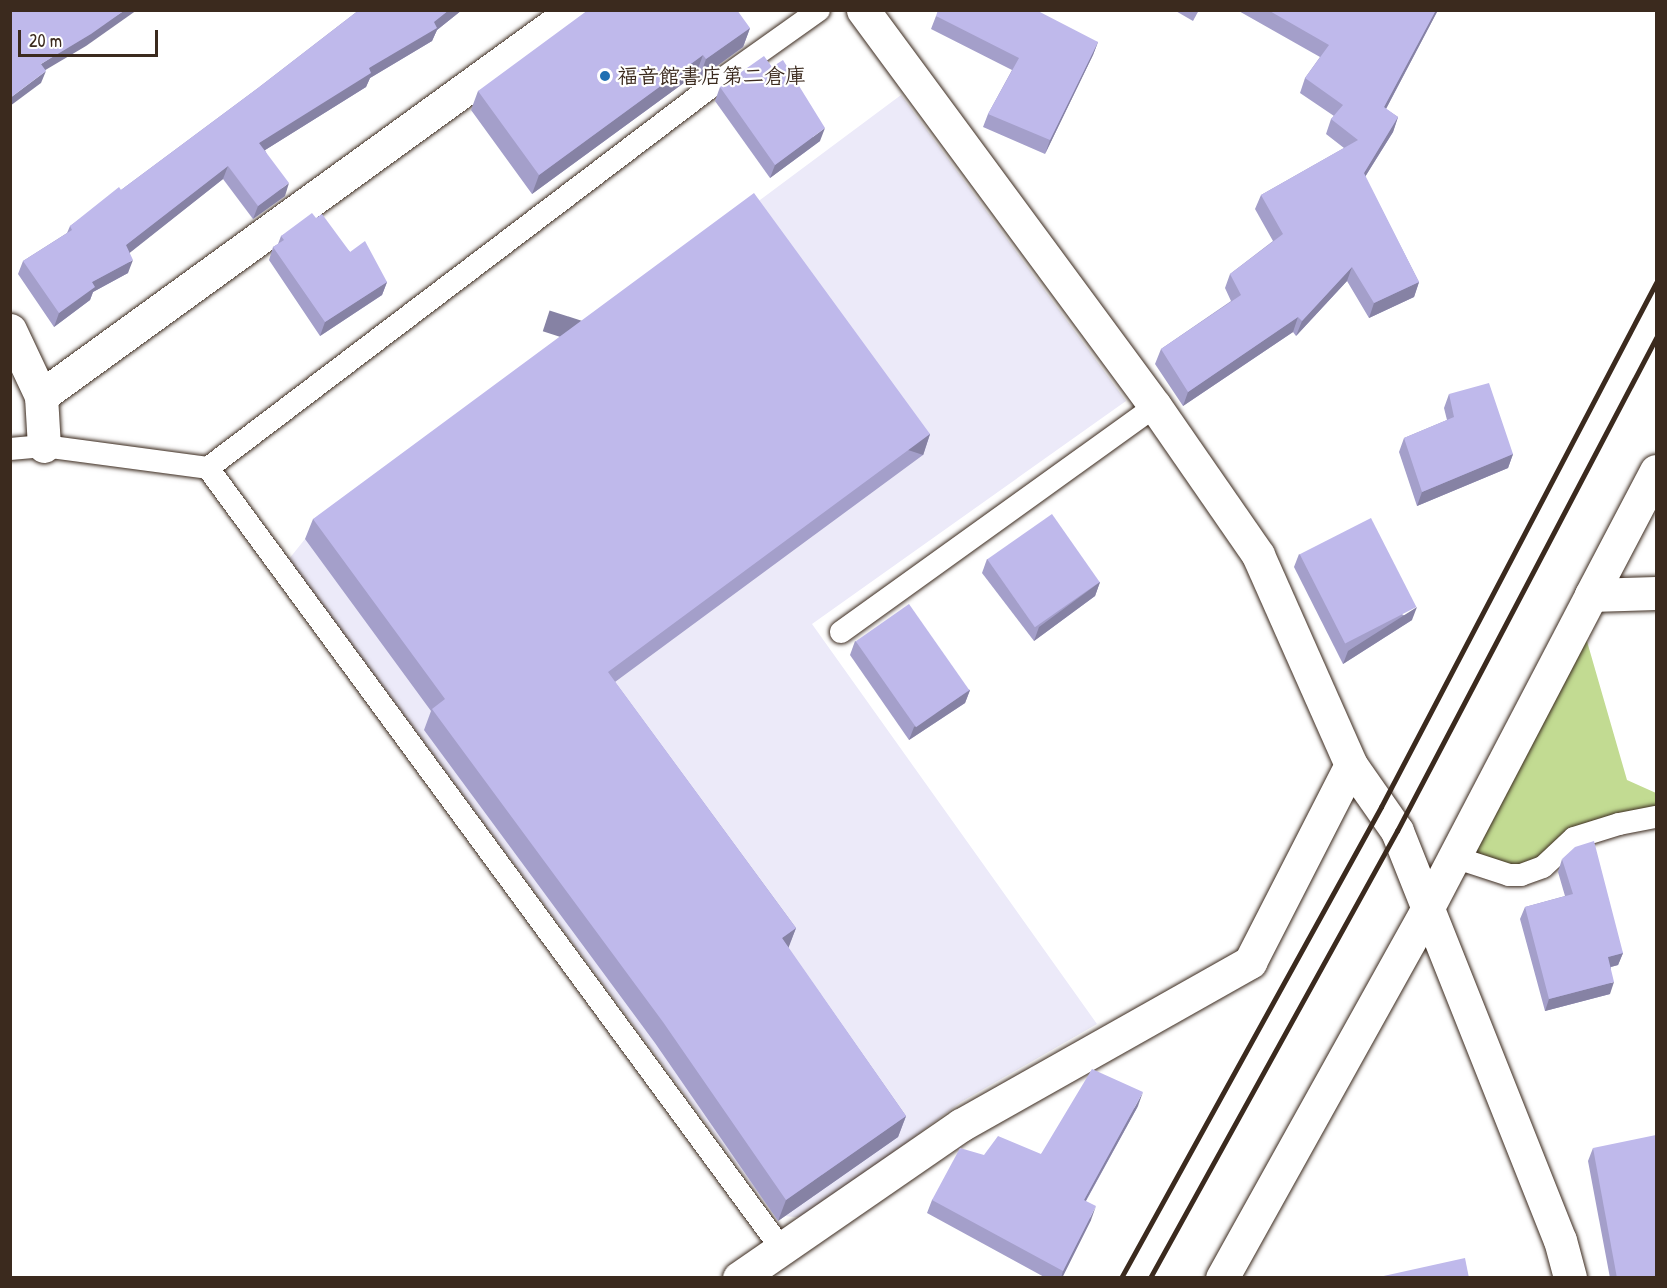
<!DOCTYPE html>
<html>
<head>
<meta charset="utf-8">
<style>
	body { margin:0 }
	#map { position:relative; width:1667px; height:1288px; overflow:hidden; background:#fff; font-family:"Patrick Hand","Klee One",sans-serif }
	div>[style] { position:absolute }
	.built>* { inset:0; background:#eceaf9 }
	.green>* { inset:0; background:#c2db92 }
	.roads { filter:drop-shadow(0 0 2px #3b2a1e) drop-shadow(0 0 2px #3b2a1e) }
	.lane>* { height:22px; margin:-11px; padding:0 11px; transform-origin:11px; border-radius:11px; background:#fff }
	.street>* { height:33px; margin:-16.5px; padding:0 16.5px; transform-origin:16.5px; border-radius:16.5px; background:#fff }
	.secondary>* { height:33px; margin:-16.5px; padding:0 16.5px; transform-origin:16.5px; border-radius:16.5px; background:#fff }
	.rail>* { height:4.5px; margin:-2.25px; padding:0 2.25px; transform-origin:2.25px; border-radius:2.25px; background:#3b2a1e }
	.wall>* { inset:0; background:#a49fca }
	.shaded-wall>* { inset:0; background:#8682a4; transform-origin:0 0 }
	.building>* { inset:0; background:#bfb9eb; transform-origin:0 0 }
	.dots>* { width:16px; height:16px; translate:-50% -50%; box-sizing:border-box; border:3px solid #fff; border-radius:50% }
	span { translate:-50% -50%; white-space:nowrap; text-align:center; line-height:1.15; -webkit-text-stroke:4.5px #fff; paint-order:stroke }
	.poi-label { font-size:21px; color:#3b2a1e; font-weight:700 }
	.left { translate:0 -50%; text-align:left }
	.frame { position:absolute; inset:0; border:12px solid #3b2a1e; pointer-events:none }
	.scale { position:absolute; left:18px; top:30px; width:140px; height:27px; box-sizing:border-box; border:3px solid #3b2a1e; border-top:0; padding-left:8px; font-size:18px; line-height:21px; white-space:nowrap; color:#3b2a1e; -webkit-text-stroke:4px #fff; paint-order:stroke }
</style>
</head>
<body>
<div id="map">
	<div class="built">
		<i style="clip-path:polygon(901px 95px,1126px 401px,812px 624px,1097px 1024px,961px 1102px,805px 1218px,774px 1215px,289px 559px,305px 539px)"></i>
	</div>
	<div class="green">
		<i style="clip-path:polygon(1580px 617px,1627px 780px,1656px 793px,1656px 817px,1618px 824px,1533px 872px,1454px 857px)"></i>
	</div>
	<div class="roads">
		<div class="lane">
			<i style="left:10px;top:449px;width:34px;rotate:-5deg"></i>
			<i style="left:44px;top:446px;width:165px;rotate:7.6deg"></i>
			<i style="left:208px;top:468px;width:627px;rotate:-37.16deg"></i>
			<i style="left:708px;top:89px;width:136px;rotate:-35.4deg"></i>
			<i style="left:208px;top:468px;width:968px;rotate:53.7deg"></i>
			<i style="left:841px;top:632px;width:387px;rotate:-35.7deg"></i>
			<i style="left:1454px;top:857px;width:58px;rotate:18.1deg"></i>
			<i style="left:1509px;top:875px;width:12px"></i>
			<i style="left:1521px;top:875px;width:23px;rotate:-20deg"></i>
			<i style="left:1543px;top:867px;width:42px;rotate:-43.1deg"></i>
			<i style="left:1574px;top:838px;width:47px;rotate:-17.3deg"></i>
			<i style="left:1619px;top:824px;width:38px;rotate:-11deg"></i>
		</div>
		<div class="street">
			<i style="left:10px;top:330px;width:73px;rotate:64.8deg"></i>
			<i style="left:41px;top:396px;width:50px;rotate:86.6deg"></i>
			<i style="left:41px;top:396px;width:658px;rotate:-35.91deg"></i>
			<i style="left:739px;top:1278px;width:270px;rotate:-34.6deg"></i>
			<i style="left:961px;top:1125px;width:332px;rotate:-29.4deg"></i>
			<i style="left:1250px;top:962px;width:221px;rotate:-62.9deg"></i>
			<i style="left:1222px;top:1278px;width:420px;rotate:-60.9deg"></i>
			<i style="left:1426px;top:911px;width:356px;rotate:-62.4deg"></i>
		</div>
		<div class="secondary">
			<i style="left:863px;top:10px;width:492px;rotate:53.6deg"></i>
			<i style="left:1155px;top:406px;width:181px;rotate:55.3deg"></i>
			<i style="left:1258px;top:555px;width:230px;rotate:66.1deg"></i>
			<i style="left:1351px;top:765px;width:80px;rotate:55.1deg"></i>
			<i style="left:1397px;top:831px;width:440px;rotate:68.3deg"></i>
			<i style="left:1560px;top:1240px;width:39px;rotate:75deg"></i>
			<i style="left:1656px;top:471px;width:140px;rotate:117.7deg"></i>
			<i style="left:1591px;top:595px;width:65px;rotate:-1.8deg"></i>
		</div>
	</div>
	<div class="rail">
		<i style="left:1121px;top:1278px;width:538px;rotate:-61.1deg"></i>
		<i style="left:1381px;top:807px;width:592px;rotate:-62.31deg"></i>
		<i style="left:1150px;top:1278px;width:511px;rotate:-61.08deg"></i>
		<i style="left:1397px;top:831px;width:557px;rotate:-62.28deg"></i>
	</div>
	<div class="wall">
		<i style="clip-path:polygon(359px 10px,462px 10px,437px 30px,432px 41px,370px 78px,366px 87px,265px 150px,285px 196px,253px 219px,223px 179px,130px 252px,128px 273px,93px 292px,90px 300px,54px 327px,18px 274px,23px 261px,67px 233px,70px 226px,121px 190px,258px 88px)"></i>
		<i style="clip-path:polygon(1174px 10px,1199px 10px,1193px 21px)"></i>
		<i style="clip-path:polygon(1237px 10px,1438px 10px,1386px 109px,1398px 117px,1393px 132px,1365px 177px,1419px 282px,1414px 297px,1369px 318px,1347px 281px,1296px 336px,1293px 332px,1183px 406px,1155px 364px,1161px 349px,1231px 301px,1225px 288px,1230px 274px,1273px 241px,1255px 209px,1261px 195px,1344px 148px,1326px 134px,1331px 119px,1334px 116px,1300px 93px,1305px 78px,1320px 57px)"></i>
		<i style="clip-path:polygon(936px 16px,1098px 42px,1093px 55px,1045px 154px,983px 127px,988px 114px,1012px 70px,931px 29px)"></i>
		<i style="clip-path:polygon(750px 28px,743px 47px,699px 79px,696px 74px,532px 194px,471px 110px,478px 91px)"></i>
		<i style="clip-path:polygon(720px 87px,820px 141px,770px 178px,715px 101px)"></i>
		<i style="clip-path:polygon(316px 218px,350px 252px,387px 282px,382px 295px,320px 336px,269px 260px,273px 247px,278px 244px,281px 236px)"></i>
		<i style="clip-path:polygon(1449px 394px,1513px 454px,1508px 468px,1417px 506px,1399px 452px,1404px 438px,1447px 420px,1444px 408px)"></i>
		<i style="clip-path:polygon(930px 434px,923px 455px,615px 682px,796px 928px,788px 948px,906px 1116px,898px 1137px,778px 1221px,655px 1043px,424px 730px,431px 711px,305px 539px,313px 519px)"></i>
		<i style="clip-path:polygon(1299px 554px,1412px 620px,1343px 664px,1294px 567px)"></i>
		<i style="clip-path:polygon(987px 559px,1100px 582px,1095px 596px,1034px 641px,982px 573px)"></i>
		<i style="clip-path:polygon(855px 641px,970px 690px,965px 703px,909px 740px,850px 655px)"></i>
		<i style="clip-path:polygon(1562px 859px,1623px 953px,1618px 965px,1611px 967px,1610px 994px,1545px 1011px,1520px 919px,1525px 907px,1565px 896px,1558px 872px)"></i>
		<i style="clip-path:polygon(1138px 1106px,1086px 1201px,1091px 1220px,1062px 1278px,1046px 1278px,927px 1213px,932px 1200px,984px 1155px,1041px 1154px)"></i>
		<i style="clip-path:polygon(1593px 1148px,1656px 1278px,1610px 1278px,1588px 1161px)"></i>
	</div>
	<div class="shaded-wall">
		<i style="clip-path:polygon(125px 10px,137px 10px,86px 46px,37px 75px,41px 64px)"></i>
		<i style="clip-path:polygon(449px 10px,462px 10px,437px 30px,432px 41px,370px 78px,366px 87px,254px 157px,259px 143px,369px 68px)"></i>
		<i style="clip-path:polygon(1436px 10px,1438px 10px,1379px 122px,1384px 107px)"></i>
		<i style="clip-path:polygon(750px 28px,743px 47px,699px 79px,706px 59px)"></i>
		<i style="clip-path:polygon(1098px 42px,1093px 55px,1045px 154px,1050px 140px)"></i>
		<i style="clip-path:polygon(703px 55px,696px 74px,532px 194px,539px 175px)"></i>
		<i style="clip-path:polygon(46px 71px,41px 83px,10px 106px,10px 98px)"></i>
		<i style="clip-path:polygon(1398px 117px,1393px 132px,1358px 188px,1364px 173px)"></i>
		<i style="clip-path:polygon(825px 128px,820px 141px,770px 178px,775px 165px)"></i>
		<i style="clip-path:polygon(228px 166px,223px 179px,122px 259px,126px 245px)"></i>
		<i style="clip-path:polygon(289px 183px,285px 196px,253px 219px,258px 206px)"></i>
		<i style="clip-path:polygon(133px 260px,128px 273px,93px 292px,90px 300px,54px 327px,59px 313px,92px 282px)"></i>
		<i style="clip-path:polygon(1352px 267px,1347px 281px,1296px 336px,1302px 321px)"></i>
		<i style="clip-path:polygon(387px 282px,382px 295px,320px 336px,325px 322px)"></i>
		<i style="clip-path:polygon(1419px 282px,1414px 297px,1369px 318px,1374px 303px)"></i>
		<i style="clip-path:polygon(1298px 317px,1293px 332px,1183px 406px,1188px 392px)"></i>
		<i style="left:930px;top:434px;width:22px;height:400px;rotate:108deg"></i>
		<i style="clip-path:polygon(1513px 454px,1508px 468px,1417px 506px,1422px 492px)"></i>
		<i style="clip-path:polygon(1100px 582px,1095px 596px,1034px 641px,1039px 627px)"></i>
		<i style="clip-path:polygon(1417px 607px,1412px 620px,1343px 664px,1348px 651px)"></i>
		<i style="clip-path:polygon(970px 690px,965px 703px,909px 740px,914px 727px)"></i>
		<i style="clip-path:polygon(796px 928px,788px 949px,782px 938px)"></i>
		<i style="clip-path:polygon(1623px 953px,1618px 965px,1603px 969px,1608px 957px)"></i>
		<i style="clip-path:polygon(1614px 982px,1610px 994px,1545px 1011px,1549px 999px)"></i>
		<i style="clip-path:polygon(1143px 1092px,1138px 1106px,1079px 1213px,1084px 1200px)"></i>
		<i style="clip-path:polygon(906px 1116px,898px 1137px,778px 1221px,786px 1200px)"></i>
		<i style="clip-path:polygon(1096px 1206px,1091px 1220px,1062px 1278px,1061px 1278px,1063px 1271px)"></i>
	</div>
	<div class="building">
		<i style="clip-path:polygon(10px 10px,125px 10px,91px 34px,41px 64px,46px 71px,10px 98px)"></i>
		<i style="clip-path:polygon(359px 10px,449px 10px,434px 22px,437px 28px,369px 68px,371px 73px,259px 143px,289px 183px,258px 206px,228px 166px,126px 245px,133px 260px,92px 282px,95px 287px,59px 313px,23px 261px,72px 230px,70px 226px,119px 187px,121px 190px,258px 88px)"></i>
		<i style="clip-path:polygon(588px 10px,737px 10px,750px 28px,706px 59px,703px 55px,539px 175px,478px 91px)"></i>
		<i style="clip-path:polygon(938px 10px,1036px 10px,1098px 42px,1050px 140px,988px 114px,1019px 58px,936px 16px)"></i>
		<i style="clip-path:polygon(1268px 10px,1436px 10px,1384px 107px,1398px 117px,1364px 173px,1419px 282px,1374px 303px,1352px 267px,1302px 321px,1298px 317px,1188px 392px,1161px 349px,1241px 295px,1230px 274px,1283px 234px,1261px 195px,1358px 140px,1331px 119px,1343px 105px,1305px 78px,1329px 45px)"></i>
		<i style="clip-path:polygon(764px 56px,772px 67px,783px 60px,825px 128px,775px 165px,720px 87px)"></i>
		<i style="clip-path:polygon(754px 193px,930px 434px,608px 672px,796px 928px,782px 938px,906px 1116px,786px 1200px,663px 1022px,432px 709px,445px 699px,313px 519px)"></i>
		<i style="clip-path:polygon(312px 213px,316px 218px,322px 214px,350px 252px,365px 241px,387px 282px,325px 322px,273px 247px,284px 240px,281px 236px)"></i>
		<i style="clip-path:polygon(1489px 383px,1513px 454px,1422px 492px,1404px 438px,1454px 417px,1449px 394px)"></i>
		<i style="left:1052px;top:514px;width:83px;height:79px;rotate:55deg"></i>
		<i style="left:1371px;top:518px;width:100px;height:80px;rotate:63deg"></i>
		<i style="left:909px;top:604px;width:105px;height:65px;rotate:55deg"></i>
		<i style="clip-path:polygon(1594px 841px,1623px 953px,1608px 957px,1614px 982px,1549px 999px,1525px 907px,1573px 894px,1562px 859px,1575px 847px)"></i>
		<i style="clip-path:polygon(1092px 1069px,1143px 1092px,1084px 1200px,1096px 1206px,1063px 1271px,932px 1200px,960px 1148px,984px 1155px,998px 1136px,1041px 1154px)"></i>
		<i style="clip-path:polygon(1656px 1135px,1656px 1278px,1617px 1278px,1593px 1148px)"></i>
		<i style="clip-path:polygon(1465px 1258px,1469px 1278px,1379px 1278px,1379px 1277px)"></i>
	</div>
	<div class="dots">
		<i style="left:605px;top:76px;background:#1f6fb2"></i>
	</div>
	<div class="poi-label">
		<span class="left" style="left:617px;top:76px">福音館書店第二倉庫</span>
	</div>
	<div class="frame"></div>
	<div class="scale">20 m</div>
</div>
</body>
</html>
